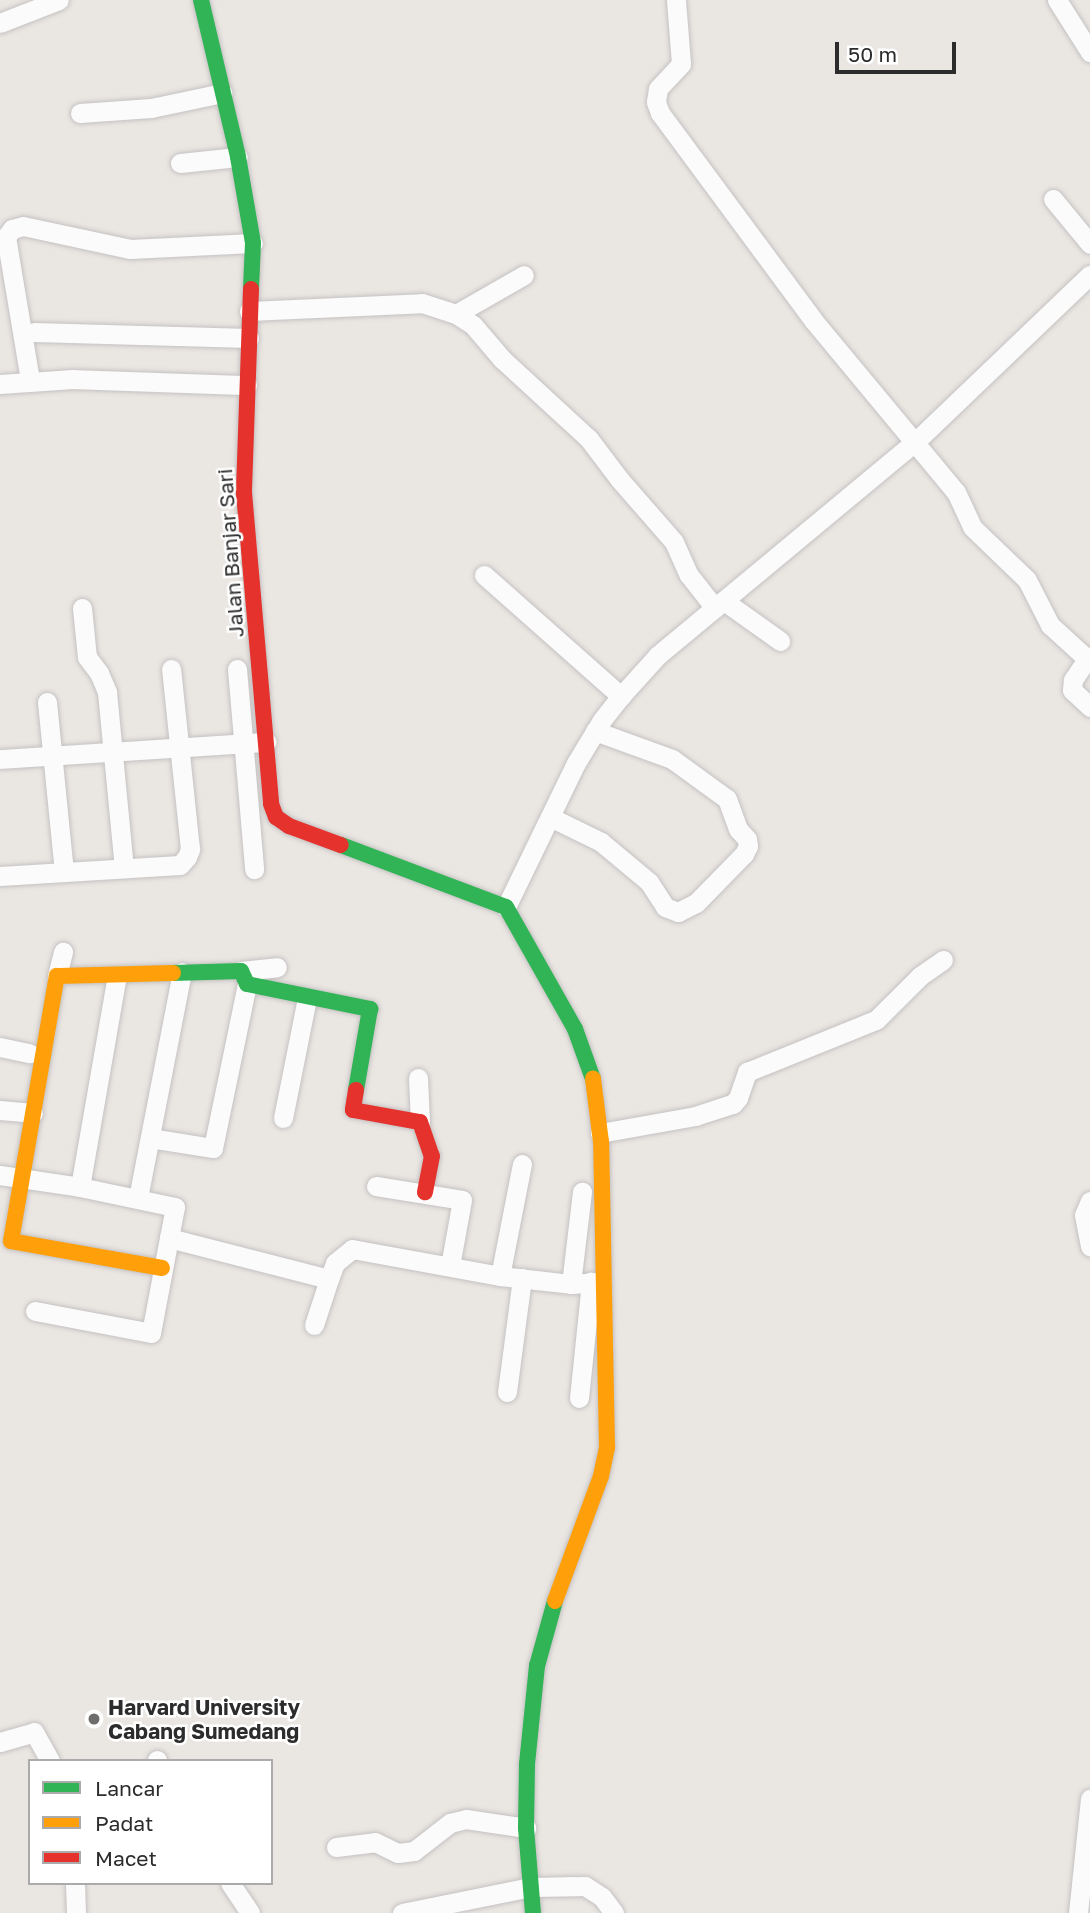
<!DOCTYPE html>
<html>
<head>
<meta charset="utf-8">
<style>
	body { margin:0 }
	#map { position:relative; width:1090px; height:1913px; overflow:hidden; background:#eae6e2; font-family:"Golos Text",sans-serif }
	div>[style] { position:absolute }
	.roads { filter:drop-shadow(0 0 2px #c4c2c2) drop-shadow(0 0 2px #c4c2c2) }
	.street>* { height:19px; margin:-9.5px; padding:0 9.5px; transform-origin:9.5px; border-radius:9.5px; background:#fcfbfb }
	.fast>* { height:16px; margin:-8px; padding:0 8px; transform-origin:8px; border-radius:8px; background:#30b455 }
	.slow>* { height:16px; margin:-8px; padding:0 8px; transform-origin:8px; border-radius:8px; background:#ff9f0a }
	.jam>* { height:16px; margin:-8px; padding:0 8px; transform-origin:8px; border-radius:8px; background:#e5322d }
	.dots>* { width:19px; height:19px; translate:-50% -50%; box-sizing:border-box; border:4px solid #fff; border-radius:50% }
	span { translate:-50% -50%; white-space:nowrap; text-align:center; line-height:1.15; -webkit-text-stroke:5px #fff; paint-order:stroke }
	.street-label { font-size:21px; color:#2c2c2c }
	.poi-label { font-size:21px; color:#2c2c2c; font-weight:700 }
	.left { translate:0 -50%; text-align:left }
	.legend { position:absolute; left:28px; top:1759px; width:245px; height:126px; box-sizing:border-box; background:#fff; border:2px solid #ababab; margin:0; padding:9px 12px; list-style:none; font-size:21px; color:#2c2c2c }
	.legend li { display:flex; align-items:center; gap:14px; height:35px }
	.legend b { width:35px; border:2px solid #ababab }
	.scale { position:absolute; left:835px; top:42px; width:121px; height:32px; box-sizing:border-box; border:4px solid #2c2c2c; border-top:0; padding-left:9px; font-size:21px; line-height:24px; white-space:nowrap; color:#2c2c2c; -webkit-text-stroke:5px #fff; paint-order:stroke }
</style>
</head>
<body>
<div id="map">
	<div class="roads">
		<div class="street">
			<i style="left:676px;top:0;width:64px;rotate:85.5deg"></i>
			<i style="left:681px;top:64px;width:34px;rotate:133deg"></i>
			<i style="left:658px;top:89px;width:13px;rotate:99deg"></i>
			<i style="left:656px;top:102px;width:12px;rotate:70deg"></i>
			<i style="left:660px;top:113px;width:257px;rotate:53.5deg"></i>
			<i style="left:813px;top:320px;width:224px;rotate:50.3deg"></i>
			<i style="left:956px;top:492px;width:38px;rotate:65deg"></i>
			<i style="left:972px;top:527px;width:76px;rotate:43.9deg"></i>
			<i style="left:1027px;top:580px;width:51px;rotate:62.9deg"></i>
			<i style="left:1050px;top:625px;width:46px;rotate:42.4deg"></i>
			<i style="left:1084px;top:656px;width:6px;rotate:81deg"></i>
			<i style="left:1085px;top:662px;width:22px;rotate:124deg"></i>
			<i style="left:1073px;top:680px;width:10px;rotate:96deg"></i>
			<i style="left:1072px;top:690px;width:25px;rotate:43deg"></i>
			<i style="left:1057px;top:0;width:62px;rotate:57.6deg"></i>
			<i style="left:0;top:23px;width:63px;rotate:-21.3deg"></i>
			<i style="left:80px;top:113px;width:71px;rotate:-4deg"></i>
			<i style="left:151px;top:108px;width:73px;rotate:-11.9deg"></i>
			<i style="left:180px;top:163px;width:58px;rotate:-5.9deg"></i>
			<i style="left:1053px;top:199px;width:58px;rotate:50.6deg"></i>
			<i style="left:249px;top:311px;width:173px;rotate:-2.6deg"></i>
			<i style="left:422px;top:303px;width:36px;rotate:18deg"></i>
			<i style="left:456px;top:314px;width:20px;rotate:33deg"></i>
			<i style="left:473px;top:325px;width:45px;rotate:49.5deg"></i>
			<i style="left:502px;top:359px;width:118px;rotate:42.6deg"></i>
			<i style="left:589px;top:439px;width:51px;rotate:52.9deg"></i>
			<i style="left:620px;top:480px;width:82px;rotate:48.9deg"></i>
			<i style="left:674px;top:542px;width:36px;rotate:66deg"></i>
			<i style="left:689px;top:575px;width:42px;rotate:51.8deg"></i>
			<i style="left:456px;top:314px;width:78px;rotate:-29.8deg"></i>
			<i style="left:34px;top:332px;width:215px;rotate:1.6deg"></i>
			<i style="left:30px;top:380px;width:145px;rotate:-99.5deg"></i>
			<i style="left:6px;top:237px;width:10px;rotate:-53deg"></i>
			<i style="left:12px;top:229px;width:11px;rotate:-15deg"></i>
			<i style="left:23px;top:226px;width:109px;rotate:12.1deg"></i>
			<i style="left:130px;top:249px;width:123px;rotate:-2.8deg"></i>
			<i style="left:0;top:384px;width:73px;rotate:-3.9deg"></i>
			<i style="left:73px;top:379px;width:174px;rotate:2deg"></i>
			<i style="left:484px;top:575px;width:183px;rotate:41.5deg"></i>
			<i style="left:724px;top:601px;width:69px;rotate:35.5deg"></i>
			<i style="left:82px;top:608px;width:49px;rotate:84.2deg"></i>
			<i style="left:87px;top:657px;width:20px;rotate:53deg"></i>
			<i style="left:99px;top:673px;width:21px;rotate:67deg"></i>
			<i style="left:107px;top:692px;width:177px;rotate:84.5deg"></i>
			<i style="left:237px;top:669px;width:201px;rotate:85.1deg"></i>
			<i style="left:47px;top:702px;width:171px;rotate:84.3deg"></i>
			<i style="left:0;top:759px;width:267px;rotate:-3.7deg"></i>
			<i style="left:550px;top:817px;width:57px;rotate:26.1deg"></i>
			<i style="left:601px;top:842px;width:62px;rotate:39.8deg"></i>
			<i style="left:649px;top:882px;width:30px;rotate:57deg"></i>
			<i style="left:665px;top:907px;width:14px;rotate:21deg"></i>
			<i style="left:678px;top:912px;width:20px;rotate:-27deg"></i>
			<i style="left:696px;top:903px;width:69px;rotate:-45.6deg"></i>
			<i style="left:744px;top:854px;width:9px;rotate:-63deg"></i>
			<i style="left:748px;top:846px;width:7px;rotate:-98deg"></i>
			<i style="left:747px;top:839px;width:13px;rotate:-132deg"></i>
			<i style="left:738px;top:829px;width:32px;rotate:-110deg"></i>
			<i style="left:727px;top:799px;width:68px;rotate:-144deg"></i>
			<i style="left:672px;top:759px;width:82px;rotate:-160deg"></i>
			<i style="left:0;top:876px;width:180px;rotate:-3.5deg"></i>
			<i style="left:180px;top:865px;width:11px;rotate:-49deg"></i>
			<i style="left:187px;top:857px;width:9px;rotate:-69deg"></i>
			<i style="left:190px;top:849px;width:181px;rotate:-96deg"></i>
			<i style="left:506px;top:907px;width:160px;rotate:-64.1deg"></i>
			<i style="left:576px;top:763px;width:50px;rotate:-58.8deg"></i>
			<i style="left:602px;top:720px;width:31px;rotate:-52deg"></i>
			<i style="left:621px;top:696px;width:55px;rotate:-47.9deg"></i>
			<i style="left:658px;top:655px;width:334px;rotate:-39.7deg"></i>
			<i style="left:915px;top:442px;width:242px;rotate:-43.7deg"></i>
			<i style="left:241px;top:971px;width:36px;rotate:-6deg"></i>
			<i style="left:57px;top:976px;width:25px;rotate:-76deg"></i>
			<i style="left:0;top:1047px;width:30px;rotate:12deg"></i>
			<i style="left:418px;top:1078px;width:44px;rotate:87.4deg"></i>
			<i style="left:0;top:1110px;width:33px;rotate:5deg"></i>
			<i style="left:283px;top:1118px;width:122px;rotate:-78.7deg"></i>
			<i style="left:600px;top:1133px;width:97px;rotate:-10.1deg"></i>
			<i style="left:695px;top:1116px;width:40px;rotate:-18deg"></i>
			<i style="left:733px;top:1104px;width:8px;rotate:-50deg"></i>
			<i style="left:738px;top:1098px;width:28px;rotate:-71deg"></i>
			<i style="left:747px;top:1072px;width:139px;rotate:-22deg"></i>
			<i style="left:876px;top:1020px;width:62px;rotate:-45deg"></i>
			<i style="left:920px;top:976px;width:28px;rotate:-35deg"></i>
			<i style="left:150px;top:1138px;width:64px;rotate:9deg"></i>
			<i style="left:213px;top:1148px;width:167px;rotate:-78.3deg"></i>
			<i style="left:0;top:1175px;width:81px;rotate:8.5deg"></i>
			<i style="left:80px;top:1187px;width:97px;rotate:11.9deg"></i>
			<i style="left:175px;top:1207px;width:32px;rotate:101deg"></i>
			<i style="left:169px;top:1238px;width:165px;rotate:14.4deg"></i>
			<i style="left:329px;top:1279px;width:17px;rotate:-69deg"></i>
			<i style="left:335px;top:1263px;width:22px;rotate:-39deg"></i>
			<i style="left:352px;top:1249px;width:150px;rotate:10.3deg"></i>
			<i style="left:500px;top:1276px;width:71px;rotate:6.4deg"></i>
			<i style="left:571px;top:1284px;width:31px;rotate:-4deg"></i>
			<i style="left:376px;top:1186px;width:87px;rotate:9.2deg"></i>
			<i style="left:462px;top:1200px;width:67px;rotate:100.3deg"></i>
			<i style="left:80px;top:1187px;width:214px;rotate:-80.1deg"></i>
			<i style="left:138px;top:1198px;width:230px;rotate:-79deg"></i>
			<i style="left:1090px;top:1201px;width:15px;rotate:113deg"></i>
			<i style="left:1084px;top:1215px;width:32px;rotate:79deg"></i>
			<i style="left:500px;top:1276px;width:114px;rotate:-78.9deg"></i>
			<i style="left:571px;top:1284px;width:93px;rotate:-83.2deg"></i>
			<i style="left:35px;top:1311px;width:118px;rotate:10.7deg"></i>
			<i style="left:151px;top:1333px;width:97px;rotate:-79.3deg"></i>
			<i style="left:314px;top:1325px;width:48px;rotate:-71.9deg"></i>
			<i style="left:507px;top:1392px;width:115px;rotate:-82.5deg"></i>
			<i style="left:579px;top:1398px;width:117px;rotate:-84.1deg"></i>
			<i style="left:0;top:1742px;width:35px;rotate:-16deg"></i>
			<i style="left:34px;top:1732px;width:33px;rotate:61deg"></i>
			<i style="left:157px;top:1760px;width:1px;rotate:90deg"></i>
			<i style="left:336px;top:1847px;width:39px;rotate:-7deg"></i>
			<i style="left:375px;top:1842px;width:25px;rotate:26deg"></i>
			<i style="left:398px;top:1853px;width:16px;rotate:-7deg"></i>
			<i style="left:414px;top:1851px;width:46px;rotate:-37.9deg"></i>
			<i style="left:450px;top:1823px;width:16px;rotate:-14deg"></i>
			<i style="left:466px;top:1819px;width:61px;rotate:8.5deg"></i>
			<i style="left:75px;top:1883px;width:30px;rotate:88deg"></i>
			<i style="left:230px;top:1883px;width:36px;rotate:56deg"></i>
			<i style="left:402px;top:1913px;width:132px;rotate:-11.4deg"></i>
			<i style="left:531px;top:1887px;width:54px;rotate:-1.1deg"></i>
			<i style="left:585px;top:1886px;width:20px;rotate:33deg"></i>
			<i style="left:602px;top:1897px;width:20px;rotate:53deg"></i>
			<i style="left:1078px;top:1913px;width:115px;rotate:-84deg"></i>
		</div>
		<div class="fast">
			<i style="left:201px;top:0;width:161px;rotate:76.7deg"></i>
			<i style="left:238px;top:157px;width:87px;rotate:80.1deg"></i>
			<i style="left:253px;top:243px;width:46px;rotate:92.5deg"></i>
			<i style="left:341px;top:845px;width:176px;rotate:20.6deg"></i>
			<i style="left:506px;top:907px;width:140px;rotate:60.5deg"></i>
			<i style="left:575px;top:1029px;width:53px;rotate:70.2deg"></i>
			<i style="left:173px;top:973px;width:68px;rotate:-1.7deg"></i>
			<i style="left:241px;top:971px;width:14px;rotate:65deg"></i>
			<i style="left:247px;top:984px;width:126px;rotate:11.5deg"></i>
			<i style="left:370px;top:1009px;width:82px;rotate:99.8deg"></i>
			<i style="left:533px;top:1913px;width:85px;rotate:-94.7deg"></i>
			<i style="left:526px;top:1828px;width:64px;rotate:-89.1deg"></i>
			<i style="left:527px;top:1764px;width:99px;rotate:-84.2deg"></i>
			<i style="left:537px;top:1666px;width:67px;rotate:-74.5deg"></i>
		</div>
		<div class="slow">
			<i style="left:162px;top:1268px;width:153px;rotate:-169.9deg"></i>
			<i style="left:11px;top:1241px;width:269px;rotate:-80.2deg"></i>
			<i style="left:57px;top:976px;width:116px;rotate:-1.5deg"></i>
			<i style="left:555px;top:1601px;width:133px;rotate:-69.8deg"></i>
			<i style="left:601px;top:1476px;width:30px;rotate:-78deg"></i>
			<i style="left:607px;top:1447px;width:305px;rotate:-91.1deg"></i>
			<i style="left:601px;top:1142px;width:64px;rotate:-97.2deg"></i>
		</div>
		<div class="jam">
			<i style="left:251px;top:289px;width:204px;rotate:92deg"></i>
			<i style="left:244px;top:493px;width:312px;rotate:85deg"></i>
			<i style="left:271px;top:804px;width:14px;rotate:69deg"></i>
			<i style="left:276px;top:817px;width:16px;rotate:35deg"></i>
			<i style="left:289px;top:826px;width:55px;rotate:20.1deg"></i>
			<i style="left:356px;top:1090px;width:20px;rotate:99deg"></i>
			<i style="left:353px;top:1110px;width:68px;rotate:10.2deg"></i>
			<i style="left:420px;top:1122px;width:36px;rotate:71deg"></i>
			<i style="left:432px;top:1156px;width:37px;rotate:101deg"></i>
		</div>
	</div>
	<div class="dots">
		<i style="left:94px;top:1719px;background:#6e6d6c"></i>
	</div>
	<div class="street-label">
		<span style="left:230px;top:553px;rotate:-94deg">Jalan Banjar Sari</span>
	</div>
	<div class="poi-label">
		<span class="left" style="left:108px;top:1719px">Harvard University<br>Cabang Sumedang</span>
	</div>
	<ul class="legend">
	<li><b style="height:9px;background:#30b455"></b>Lancar</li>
	<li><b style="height:9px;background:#ff9f0a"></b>Padat</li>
	<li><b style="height:9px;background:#e5322d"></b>Macet</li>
	</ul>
	<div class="scale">50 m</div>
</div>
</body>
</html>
